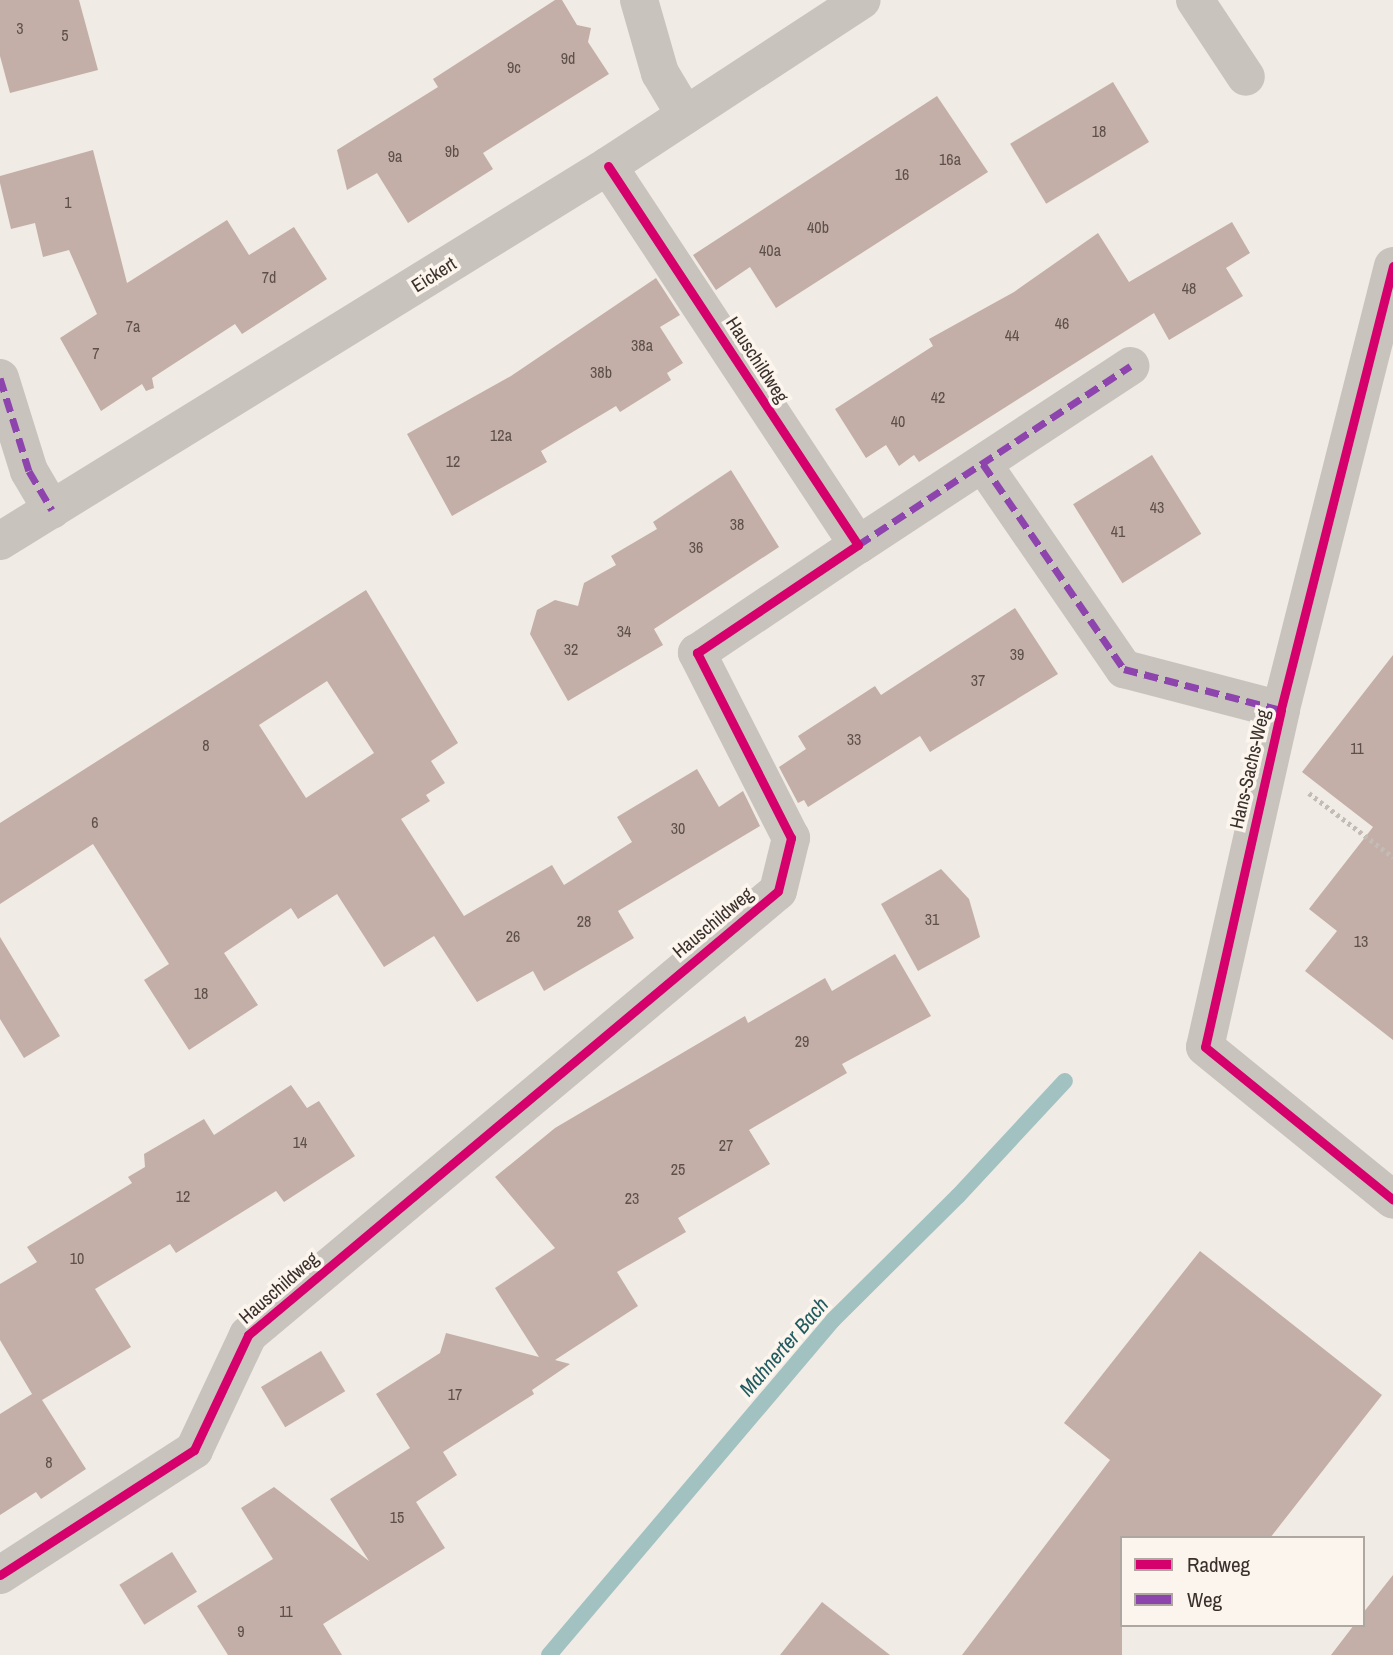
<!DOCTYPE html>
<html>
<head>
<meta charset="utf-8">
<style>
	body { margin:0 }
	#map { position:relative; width:1393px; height:1655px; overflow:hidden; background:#f0ebe5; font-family:"Archivo Narrow",sans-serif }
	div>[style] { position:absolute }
	.stream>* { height:16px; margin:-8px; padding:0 8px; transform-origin:8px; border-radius:8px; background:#a1c2c1 }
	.building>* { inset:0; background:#c3afa7; transform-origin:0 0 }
	.path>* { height:4.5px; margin-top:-2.25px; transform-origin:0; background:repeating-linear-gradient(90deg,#c2bbb6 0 3.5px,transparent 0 7px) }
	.minor>* { height:38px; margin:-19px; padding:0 19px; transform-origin:19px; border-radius:19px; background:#c9c3be }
	.quiet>* { height:7px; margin-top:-3.5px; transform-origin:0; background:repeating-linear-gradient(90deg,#8e44ad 0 14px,transparent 0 21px) }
	.cycleway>* { height:9px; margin:-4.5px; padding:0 4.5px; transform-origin:4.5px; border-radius:4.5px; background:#d6006c }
	span { translate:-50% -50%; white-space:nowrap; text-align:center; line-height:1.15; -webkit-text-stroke:7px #fbf5ee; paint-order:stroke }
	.number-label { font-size:16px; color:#5d504a }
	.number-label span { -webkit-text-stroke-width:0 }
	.street-label { font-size:19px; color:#3b302b }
	.water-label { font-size:21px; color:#1f5a5e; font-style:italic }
	.legend { position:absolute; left:1120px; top:1536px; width:245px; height:91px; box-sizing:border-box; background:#fbf5ee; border:2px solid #aea6a0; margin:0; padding:9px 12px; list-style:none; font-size:21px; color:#3b302b }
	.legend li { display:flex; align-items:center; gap:14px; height:35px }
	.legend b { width:35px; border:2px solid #aea6a0 }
</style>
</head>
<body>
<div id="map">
	<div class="stream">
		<i style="left:549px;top:1655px;width:439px;rotate:-49.7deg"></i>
		<i style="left:833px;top:1320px;width:176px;rotate:-44.8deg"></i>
		<i style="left:958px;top:1196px;width:157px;rotate:-47.1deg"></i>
	</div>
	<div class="building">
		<i style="clip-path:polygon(0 0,79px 0,98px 70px,10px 93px,0 56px)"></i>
		<i style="clip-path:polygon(555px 0,562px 0,577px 25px,591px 28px,588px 42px,609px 74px,483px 153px,493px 169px,408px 223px,377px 173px,347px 190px,337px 150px,438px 87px,433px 79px)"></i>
		<i style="left:1113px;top:82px;width:70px;height:120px;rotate:59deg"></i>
		<i style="clip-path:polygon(937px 96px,988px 172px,776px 308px,750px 267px,716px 290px,693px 255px)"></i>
		<i style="clip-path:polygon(93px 150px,127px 283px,227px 220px,249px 255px,294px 227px,327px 279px,242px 334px,235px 324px,152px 378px,154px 388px,146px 391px,142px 384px,101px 411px,60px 338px,97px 314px,69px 250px,43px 257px,35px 223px,11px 229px,0 183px,0 176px)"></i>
		<i style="clip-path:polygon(1232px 222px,1250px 253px,1226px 268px,1243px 296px,1169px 340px,1154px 313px,919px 462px,914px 455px,899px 466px,886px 445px,866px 458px,835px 409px,933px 346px,929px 339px,1014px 292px,1098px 233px,1129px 282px)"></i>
		<i style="clip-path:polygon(656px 278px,680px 315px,660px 327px,683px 363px,667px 373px,671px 380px,620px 412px,616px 406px,541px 451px,547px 462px,452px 516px,407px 434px,511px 376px)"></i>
		<i style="left:1152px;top:455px;width:93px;height:93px;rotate:58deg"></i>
		<i style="clip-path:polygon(731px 470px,779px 547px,654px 629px,663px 645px,568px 701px,530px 634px,537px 610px,555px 600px,578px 606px,584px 583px,616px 565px,611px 556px,657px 529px,653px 522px)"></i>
		<i style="clip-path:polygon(evenodd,366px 590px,458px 743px,431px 761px,445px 783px,426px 795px,430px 801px,401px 819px,464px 916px,552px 865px,564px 885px,632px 842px,617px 817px,697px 769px,719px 807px,743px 791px,760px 826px,618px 911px,634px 938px,544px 991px,533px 971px,477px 1002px,434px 936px,384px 967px,337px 894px,298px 919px,291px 908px,224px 953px,258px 1005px,189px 1050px,144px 980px,169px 964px,93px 844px,0 904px,0 823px,366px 590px,327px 681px,374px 753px,306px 798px,259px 725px,327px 681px)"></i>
		<i style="clip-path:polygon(1015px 608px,1058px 674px,930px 752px,920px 736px,808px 807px,804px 800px,798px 803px,779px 767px,806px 749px,798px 736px,875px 686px,881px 695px)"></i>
		<i style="clip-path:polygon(1393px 655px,1393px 1040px,1305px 971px,1337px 931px,1309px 909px,1373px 827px,1302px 772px)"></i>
		<i style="clip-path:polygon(941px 869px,969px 899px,980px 937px,918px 971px,881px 904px)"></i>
		<i style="clip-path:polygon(0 937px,60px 1036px,24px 1058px,0 1019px)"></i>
		<i style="clip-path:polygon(895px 954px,931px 1016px,842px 1064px,847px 1073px,749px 1130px,770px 1164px,678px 1218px,686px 1232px,617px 1272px,638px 1306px,555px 1360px,570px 1364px,532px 1390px,534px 1394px,443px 1452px,457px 1475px,416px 1502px,445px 1548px,323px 1624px,342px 1655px,228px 1655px,197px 1606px,273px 1559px,241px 1508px,274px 1487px,369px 1561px,330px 1499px,410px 1448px,376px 1394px,440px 1353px,446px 1333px,539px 1357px,495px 1288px,555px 1248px,495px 1177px,555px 1128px,745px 1016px,748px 1023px,825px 978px,832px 991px)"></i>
		<i style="clip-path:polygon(291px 1085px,307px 1108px,319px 1101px,355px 1156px,284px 1202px,276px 1191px,176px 1253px,170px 1244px,95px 1289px,131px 1347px,42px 1400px,86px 1469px,41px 1499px,36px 1492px,0 1515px,0 1414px,32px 1394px,0 1340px,0 1284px,37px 1262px,27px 1247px,132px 1183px,128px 1177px,145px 1167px,144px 1154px,204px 1119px,214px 1135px)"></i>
		<i style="clip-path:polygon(1200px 1251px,1382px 1395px,1270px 1538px,1122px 1538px,1122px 1655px,962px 1655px,1110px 1460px,1064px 1423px)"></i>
		<i style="left:321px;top:1351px;width:47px;height:70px;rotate:59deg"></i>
		<i style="left:172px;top:1552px;width:47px;height:62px;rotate:58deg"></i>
		<i style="clip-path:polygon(1393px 1575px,1393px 1655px,1331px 1655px,1354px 1625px,1363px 1625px,1363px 1613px)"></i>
		<i style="clip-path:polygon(822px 1602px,890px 1655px,780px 1655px)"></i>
	</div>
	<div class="path">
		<i style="left:1309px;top:793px;width:106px;rotate:37.3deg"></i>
	</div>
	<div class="minor">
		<i style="left:639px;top:0;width:76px;rotate:74deg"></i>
		<i style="left:660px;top:73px;width:49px;rotate:59.2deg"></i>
		<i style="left:1195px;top:0;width:92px;rotate:56.5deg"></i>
		<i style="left:1393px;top:266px;width:458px;rotate:104.2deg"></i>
		<i style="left:1281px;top:710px;width:345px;rotate:102.7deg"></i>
		<i style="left:1205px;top:1047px;width:242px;rotate:39.1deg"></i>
		<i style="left:0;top:378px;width:97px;rotate:72.7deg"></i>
		<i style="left:29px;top:471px;width:45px;rotate:59.5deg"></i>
		<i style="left:983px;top:464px;width:249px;rotate:55.5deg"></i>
		<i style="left:1124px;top:669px;width:162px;rotate:14.6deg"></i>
		<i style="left:0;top:541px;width:714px;rotate:-31.67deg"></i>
		<i style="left:608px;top:166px;width:303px;rotate:-33.2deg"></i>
		<i style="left:858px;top:545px;width:326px;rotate:-33.3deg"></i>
		<i style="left:0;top:1575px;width:231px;rotate:-32.8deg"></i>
		<i style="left:194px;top:1450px;width:127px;rotate:-64.8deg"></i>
		<i style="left:248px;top:1335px;width:691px;rotate:-39.95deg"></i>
		<i style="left:778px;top:891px;width:55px;rotate:-76.2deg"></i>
		<i style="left:791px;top:838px;width:208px;rotate:-116.9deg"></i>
		<i style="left:697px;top:653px;width:194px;rotate:-33.9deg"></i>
		<i style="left:858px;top:545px;width:454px;rotate:-123.4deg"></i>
	</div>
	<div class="quiet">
		<i style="left:0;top:378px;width:97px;rotate:72.7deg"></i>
		<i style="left:29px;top:471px;width:45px;rotate:59.5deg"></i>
		<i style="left:983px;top:464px;width:249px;rotate:55.5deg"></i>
		<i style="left:1124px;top:669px;width:162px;rotate:14.6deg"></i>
		<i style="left:858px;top:545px;width:326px;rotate:-33.3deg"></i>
	</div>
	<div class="cycleway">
		<i style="left:1393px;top:266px;width:458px;rotate:104.2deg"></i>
		<i style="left:1281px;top:710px;width:345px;rotate:102.7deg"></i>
		<i style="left:1205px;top:1047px;width:242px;rotate:39.1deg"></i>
		<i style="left:0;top:1575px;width:231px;rotate:-32.8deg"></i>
		<i style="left:194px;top:1450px;width:127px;rotate:-64.8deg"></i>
		<i style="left:248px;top:1335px;width:691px;rotate:-39.95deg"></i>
		<i style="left:778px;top:891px;width:55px;rotate:-76.2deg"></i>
		<i style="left:791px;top:838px;width:208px;rotate:-116.9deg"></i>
		<i style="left:697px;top:653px;width:194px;rotate:-33.9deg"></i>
		<i style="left:858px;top:545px;width:454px;rotate:-123.4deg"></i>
	</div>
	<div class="number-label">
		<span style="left:20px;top:28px">3</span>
		<span style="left:65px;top:35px">5</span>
		<span style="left:568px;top:58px">9d</span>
		<span style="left:514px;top:67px">9c</span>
		<span style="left:1099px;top:131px">18</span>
		<span style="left:452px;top:151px">9b</span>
		<span style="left:395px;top:156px">9a</span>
		<span style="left:950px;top:159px">16a</span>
		<span style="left:902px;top:174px">16</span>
		<span style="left:68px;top:202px">1</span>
		<span style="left:818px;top:227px">40b</span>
		<span style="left:770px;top:250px">40a</span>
		<span style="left:269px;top:277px">7d</span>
		<span style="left:1189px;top:288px">48</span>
		<span style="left:1062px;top:323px">46</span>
		<span style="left:133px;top:326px">7a</span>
		<span style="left:1012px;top:335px">44</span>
		<span style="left:642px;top:345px">38a</span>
		<span style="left:96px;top:353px">7</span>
		<span style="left:601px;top:372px">38b</span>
		<span style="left:938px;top:397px">42</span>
		<span style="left:898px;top:421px">40</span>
		<span style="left:501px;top:435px">12a</span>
		<span style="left:453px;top:461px">12</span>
		<span style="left:1157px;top:507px">43</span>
		<span style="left:737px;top:524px">38</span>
		<span style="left:1118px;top:531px">41</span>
		<span style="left:696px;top:547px">36</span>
		<span style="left:624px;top:631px">34</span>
		<span style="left:571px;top:649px">32</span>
		<span style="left:1017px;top:654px">39</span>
		<span style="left:978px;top:680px">37</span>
		<span style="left:854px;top:739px">33</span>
		<span style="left:206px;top:745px">8</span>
		<span style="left:1357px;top:748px">11</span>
		<span style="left:95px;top:822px">6</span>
		<span style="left:678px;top:828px">30</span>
		<span style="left:932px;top:919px">31</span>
		<span style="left:584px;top:921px">28</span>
		<span style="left:513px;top:936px">26</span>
		<span style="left:1361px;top:941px">13</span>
		<span style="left:201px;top:993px">18</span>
		<span style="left:802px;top:1041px">29</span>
		<span style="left:300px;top:1142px">14</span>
		<span style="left:726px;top:1145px">27</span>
		<span style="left:678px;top:1169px">25</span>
		<span style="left:183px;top:1196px">12</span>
		<span style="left:632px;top:1198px">23</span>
		<span style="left:77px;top:1258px">10</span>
		<span style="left:455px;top:1394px">17</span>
		<span style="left:49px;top:1462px">8</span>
		<span style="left:397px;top:1517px">15</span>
		<span style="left:286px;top:1611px">11</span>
		<span style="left:241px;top:1631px">9</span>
	</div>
	<div class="street-label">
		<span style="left:434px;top:275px;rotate:-32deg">Eickert</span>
		<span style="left:757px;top:360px;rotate:57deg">Hauschildweg</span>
		<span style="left:1250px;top:769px;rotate:-77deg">Hans-Sachs-Weg</span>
		<span style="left:713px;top:923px;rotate:-40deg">Hauschildweg</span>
		<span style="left:279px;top:1288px;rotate:-41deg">Hauschildweg</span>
	</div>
	<div class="water-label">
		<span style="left:784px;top:1347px;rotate:-49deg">Mahnerter Bach</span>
	</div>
	<ul class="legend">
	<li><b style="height:9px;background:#d6006c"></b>Radweg</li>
	<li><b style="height:9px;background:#8e44ad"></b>Weg</li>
	</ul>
</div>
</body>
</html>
